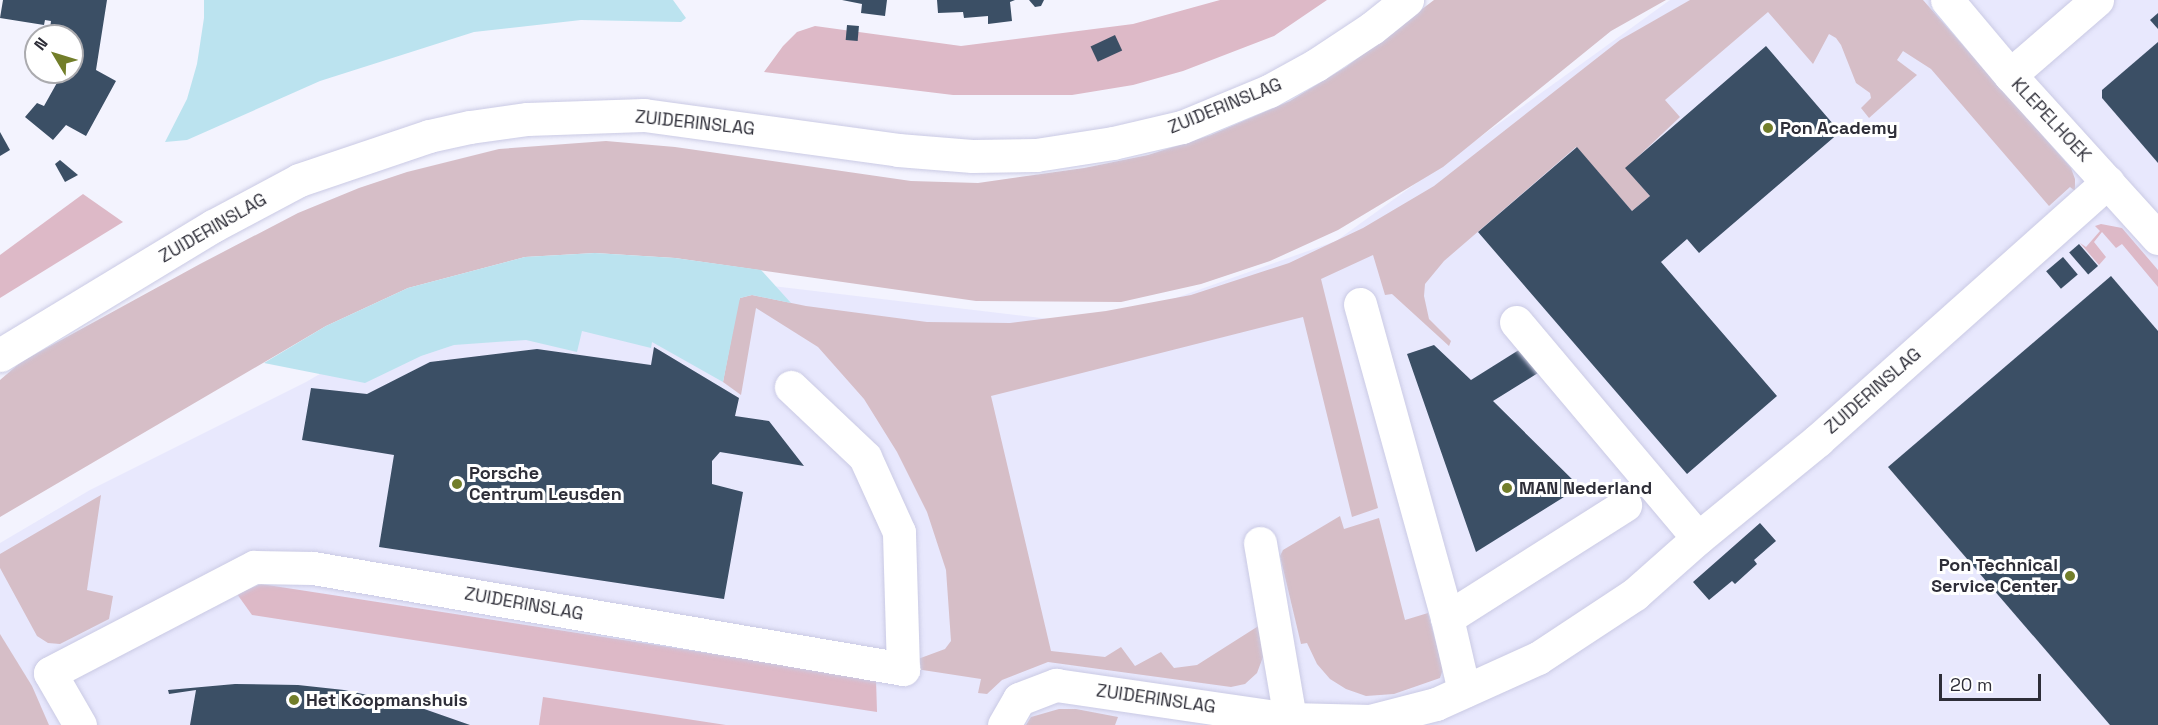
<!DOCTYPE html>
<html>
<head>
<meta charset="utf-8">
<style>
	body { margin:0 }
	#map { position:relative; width:2158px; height:725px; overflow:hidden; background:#f3f3fe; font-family:"Space Grotesk",sans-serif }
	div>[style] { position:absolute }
	.built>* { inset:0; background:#e8e8fd }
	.green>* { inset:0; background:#d6bec7 }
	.forest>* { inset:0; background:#ddb9c7 }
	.water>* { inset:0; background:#bbe3ef }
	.building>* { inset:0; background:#3b4f65; transform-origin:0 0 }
	.roads { filter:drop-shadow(0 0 2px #cacae4) drop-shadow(0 0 2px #cacae4) }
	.minor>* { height:33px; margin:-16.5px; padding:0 16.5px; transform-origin:16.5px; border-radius:16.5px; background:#fff }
	.dots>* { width:16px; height:16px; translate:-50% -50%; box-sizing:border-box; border:3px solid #fff; border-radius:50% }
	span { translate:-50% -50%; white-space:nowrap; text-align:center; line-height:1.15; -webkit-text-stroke:6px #fff; paint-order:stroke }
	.street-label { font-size:18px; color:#2e2e38 }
	.poi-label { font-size:18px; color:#2e2e38; font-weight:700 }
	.left { translate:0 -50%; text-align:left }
	.right { translate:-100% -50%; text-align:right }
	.north { position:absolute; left:24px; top:24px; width:60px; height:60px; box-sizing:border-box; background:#fff; border:2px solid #ababaf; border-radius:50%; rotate:308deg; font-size:16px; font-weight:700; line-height:24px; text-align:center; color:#2e2e38 }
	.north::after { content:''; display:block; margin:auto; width:21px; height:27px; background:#727e2a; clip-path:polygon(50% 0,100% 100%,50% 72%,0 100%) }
	.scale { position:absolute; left:1939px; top:674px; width:102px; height:27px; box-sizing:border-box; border:3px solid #2e2e38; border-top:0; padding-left:8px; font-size:18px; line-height:21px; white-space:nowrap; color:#2e2e38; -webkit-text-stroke:4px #fff; paint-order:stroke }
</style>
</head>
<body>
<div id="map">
	<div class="built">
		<i style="clip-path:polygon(1670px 0,2158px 0,2158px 725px,0 725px,0 543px,90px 490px,306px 382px,411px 321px,730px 281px,1100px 325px,1336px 241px)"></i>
	</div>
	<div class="green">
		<i style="clip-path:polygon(1434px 0,1666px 0,1611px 31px,1443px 167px,1338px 230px,1270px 261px,1201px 284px,1121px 302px,976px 301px,675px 258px,595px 253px,525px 257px,408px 288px,326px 326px,0 517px,0 380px,21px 362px,200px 264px,298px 213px,359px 188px,407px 172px,499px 149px,606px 141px,675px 147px,911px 181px,978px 183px,1084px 168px,1148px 155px,1211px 135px,1290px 101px,1346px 67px)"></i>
		<i style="clip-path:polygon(1690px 0,1923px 0,2071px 168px,2075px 179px,2075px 191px,2070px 187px,2049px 206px,1931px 69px,1903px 51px,1897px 60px,1917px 75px,1869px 118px,1861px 108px,1871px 98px,1870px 93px,1856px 83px,1841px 45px,1836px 38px,1829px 34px,1813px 64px,1768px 12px,1665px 100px,1680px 117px,1626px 168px,1650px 196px,1632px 211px,1576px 147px,1444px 261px,1425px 284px,1424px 296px,1429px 319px,1451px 341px,1449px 346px,1392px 294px,1385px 295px,1373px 255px,1321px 279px,1378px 508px,1352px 517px,1303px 317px,991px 396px,1051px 651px,1105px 657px,1121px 647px,1135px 666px,1161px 652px,1174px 668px,1197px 665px,1260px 625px,1263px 657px,1257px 673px,1245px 684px,1231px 687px,1048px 662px,1002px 680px,987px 694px,978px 693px,981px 679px,916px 669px,918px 659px,945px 649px,951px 641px,946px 570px,927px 512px,897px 452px,864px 399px,818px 347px,756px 308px,741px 395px,723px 382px,738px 303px,740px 298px,752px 295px,806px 306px,927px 322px,1010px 323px,1106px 311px,1191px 295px,1289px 263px,1363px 228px,1434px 186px,1620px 40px)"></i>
		<i style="clip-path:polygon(101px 495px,87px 590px,113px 596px,109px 619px,60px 644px,48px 643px,37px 636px,0 568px,0 554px)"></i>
		<i style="clip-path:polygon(1340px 516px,1344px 529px,1379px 518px,1405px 620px,1428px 613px,1443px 669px,1440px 678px,1394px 694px,1366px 696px,1346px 689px,1330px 679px,1317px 664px,1307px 643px,1301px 644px,1280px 556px,1283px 550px)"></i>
		<i style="clip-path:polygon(0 634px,32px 686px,49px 725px,0 725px)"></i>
		<i style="clip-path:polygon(1059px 709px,1076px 709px,1118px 717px,1115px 725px,1026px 725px,1031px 717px)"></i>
	</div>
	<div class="forest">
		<i style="clip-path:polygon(1220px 0,1327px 0,1274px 36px,1183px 71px,1133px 85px,1072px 95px,953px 95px,764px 72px,783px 46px,797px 32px,815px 26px,961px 46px,1133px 24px)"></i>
		<i style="clip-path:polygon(83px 194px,123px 222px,0 298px,0 255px)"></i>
		<i style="clip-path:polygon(2101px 224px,2122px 228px,2158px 270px,2158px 287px,2122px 244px,2116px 248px,2102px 232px,2094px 242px,2106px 257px,2099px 265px,2080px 243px,2086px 247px,2100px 231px,2095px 226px)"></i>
		<i style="clip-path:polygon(261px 584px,876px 679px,877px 712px,252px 615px,237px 594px)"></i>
		<i style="clip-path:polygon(543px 697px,726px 725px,539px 725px)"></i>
	</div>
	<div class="water">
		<i style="clip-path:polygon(204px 0,673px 0,686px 18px,681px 22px,581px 20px,474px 32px,320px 81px,187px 140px,165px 142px,187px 99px,197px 64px,204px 18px)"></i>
		<i style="clip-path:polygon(595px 253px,675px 258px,761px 270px,791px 303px,752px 295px,740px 298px,723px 382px,652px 342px,651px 348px,582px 331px,577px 352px,526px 340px,454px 345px,421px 356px,365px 383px,264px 363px,326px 326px,408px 288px,525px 257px)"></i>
	</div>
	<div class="building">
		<i style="clip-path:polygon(3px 0,107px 0,96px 70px,116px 81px,86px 136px,66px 125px,53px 140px,25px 117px,37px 103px,44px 106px,63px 72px,72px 72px,72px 36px,49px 36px,51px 21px,45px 20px,44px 25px,0 18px)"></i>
		<i style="clip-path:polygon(842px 0,887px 0,885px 16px,861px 13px,862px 4px)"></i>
		<i style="clip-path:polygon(937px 0,1015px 0,1010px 2px,1012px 21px,988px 24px,988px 16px,964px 18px,963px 12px,938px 13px)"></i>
		<i style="clip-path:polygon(1029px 0,1044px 0,1041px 6px,1035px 7px)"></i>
		<i style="clip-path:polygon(2158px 13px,2158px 29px,2150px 20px)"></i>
		<i style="left:847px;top:25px;width:12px;height:15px;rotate:5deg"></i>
		<i style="left:1115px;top:35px;width:17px;height:27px;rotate:65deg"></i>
		<i style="clip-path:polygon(2158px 42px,2158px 163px,2102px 98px,2102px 90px)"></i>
		<i style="clip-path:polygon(1766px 46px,1840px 132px,1699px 253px,1687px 239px,1661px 262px,1777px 396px,1687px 474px,1478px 232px,1577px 147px,1632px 211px,1650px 196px,1625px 168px)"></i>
		<i style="clip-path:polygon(0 132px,10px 150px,0 156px)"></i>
		<i style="clip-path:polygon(60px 160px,78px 175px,65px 182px,55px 164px)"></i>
		<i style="left:2079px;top:244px;width:29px;height:13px;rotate:49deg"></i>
		<i style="left:2063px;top:257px;width:23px;height:22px;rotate:50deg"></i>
		<i style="clip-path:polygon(2111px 276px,2158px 331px,2158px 725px,2110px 725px,1888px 467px)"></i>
		<i style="clip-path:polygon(1434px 345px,1471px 380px,1522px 348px,1538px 373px,1493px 401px,1580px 487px,1476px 552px,1407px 354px)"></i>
		<i style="clip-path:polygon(654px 347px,739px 398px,735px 416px,769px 421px,804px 466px,720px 452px,712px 461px,712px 484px,743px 492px,724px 599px,379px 547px,394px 455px,302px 440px,311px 388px,367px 394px,430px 362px,537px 349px,651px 365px)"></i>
		<i style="clip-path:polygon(1760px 523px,1776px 541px,1754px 560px,1757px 564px,1735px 584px,1732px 581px,1709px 600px,1693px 582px)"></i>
		<i style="clip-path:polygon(235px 684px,298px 685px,344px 690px,410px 704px,470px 725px,190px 725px,196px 690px,169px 694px,168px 690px)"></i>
	</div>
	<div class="roads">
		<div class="minor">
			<i style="left:1947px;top:0;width:98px;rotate:50deg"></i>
			<i style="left:2010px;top:75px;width:220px;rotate:47.8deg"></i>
			<i style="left:2010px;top:75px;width:115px;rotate:-40.8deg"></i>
			<i style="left:1360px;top:304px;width:326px;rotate:74.5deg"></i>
			<i style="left:1447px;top:618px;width:75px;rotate:76.9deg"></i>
			<i style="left:1516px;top:322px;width:282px;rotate:49.9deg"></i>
			<i style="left:0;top:355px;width:249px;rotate:-31.2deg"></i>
			<i style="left:213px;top:226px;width:98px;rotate:-28.1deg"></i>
			<i style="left:299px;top:180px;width:137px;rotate:-18.7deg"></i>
			<i style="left:429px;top:136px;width:42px;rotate:-12.4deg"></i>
			<i style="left:470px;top:127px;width:58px;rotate:-8deg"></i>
			<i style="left:527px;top:119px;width:117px;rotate:-2deg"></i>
			<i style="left:644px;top:115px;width:256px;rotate:7.8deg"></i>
			<i style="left:898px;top:150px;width:74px;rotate:4.6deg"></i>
			<i style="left:972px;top:156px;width:64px;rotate:-0.9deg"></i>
			<i style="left:1036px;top:155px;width:78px;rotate:-8.9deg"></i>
			<i style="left:1113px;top:143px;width:71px;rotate:-13.1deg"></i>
			<i style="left:1182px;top:127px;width:94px;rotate:-22.5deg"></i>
			<i style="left:1269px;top:91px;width:54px;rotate:-29deg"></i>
			<i style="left:1316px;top:65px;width:67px;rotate:-33.5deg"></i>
			<i style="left:1372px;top:28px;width:45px;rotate:-38.7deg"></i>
			<i style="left:1260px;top:543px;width:179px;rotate:80.3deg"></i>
			<i style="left:1447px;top:618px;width:211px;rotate:-32.4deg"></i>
			<i style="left:80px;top:725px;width:60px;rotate:-120deg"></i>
			<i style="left:50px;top:673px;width:230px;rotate:-27.5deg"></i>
			<i style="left:254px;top:567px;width:59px;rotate:1deg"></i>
			<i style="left:313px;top:568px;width:599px;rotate:9.71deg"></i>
			<i style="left:903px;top:669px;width:137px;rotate:-91.7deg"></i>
			<i style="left:899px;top:532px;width:82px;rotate:-114.4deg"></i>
			<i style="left:865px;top:457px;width:102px;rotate:-136.6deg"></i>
			<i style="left:1004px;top:725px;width:30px;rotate:-60deg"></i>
			<i style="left:1019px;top:699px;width:40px;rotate:-21deg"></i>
			<i style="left:1056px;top:685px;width:236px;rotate:8.3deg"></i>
			<i style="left:1290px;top:719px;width:80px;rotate:1.4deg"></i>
			<i style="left:1370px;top:721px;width:68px;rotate:-14.4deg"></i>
			<i style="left:1436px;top:704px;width:112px;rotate:-24.3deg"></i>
			<i style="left:1538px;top:658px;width:116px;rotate:-33.4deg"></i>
			<i style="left:1635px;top:594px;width:84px;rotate:-41.6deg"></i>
			<i style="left:1698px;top:538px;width:155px;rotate:-39.2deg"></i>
			<i style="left:1818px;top:440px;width:388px;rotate:-41.7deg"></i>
		</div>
	</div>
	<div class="dots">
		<i style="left:1768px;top:128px;background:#727e2a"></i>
		<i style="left:457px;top:484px;background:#727e2a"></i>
		<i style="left:1507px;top:488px;background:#727e2a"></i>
		<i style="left:2070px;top:576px;background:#727e2a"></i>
		<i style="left:294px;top:700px;background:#727e2a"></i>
	</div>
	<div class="street-label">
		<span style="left:1225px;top:106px;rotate:-22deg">ZUIDERINSLAG</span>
		<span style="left:2051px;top:120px;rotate:47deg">KLEPELHOEK</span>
		<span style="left:695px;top:123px;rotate:6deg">ZUIDERINSLAG</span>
		<span style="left:213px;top:228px;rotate:-30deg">ZUIDERINSLAG</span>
		<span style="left:1873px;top:391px;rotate:-41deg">ZUIDERINSLAG</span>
		<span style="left:524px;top:604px;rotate:10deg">ZUIDERINSLAG</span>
		<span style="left:1156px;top:699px;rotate:8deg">ZUIDERINSLAG</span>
	</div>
	<div class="poi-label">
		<span class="left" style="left:1780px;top:128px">Pon Academy</span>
		<span class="left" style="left:469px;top:484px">Porsche<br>Centrum Leusden</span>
		<span class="left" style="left:1519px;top:488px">MAN Nederland</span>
		<span class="right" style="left:2058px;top:576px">Pon Technical<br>Service Center</span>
		<span class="left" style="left:306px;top:700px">Het Koopmanshuis</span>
	</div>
	<div class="north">N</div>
	<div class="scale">20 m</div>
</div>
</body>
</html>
